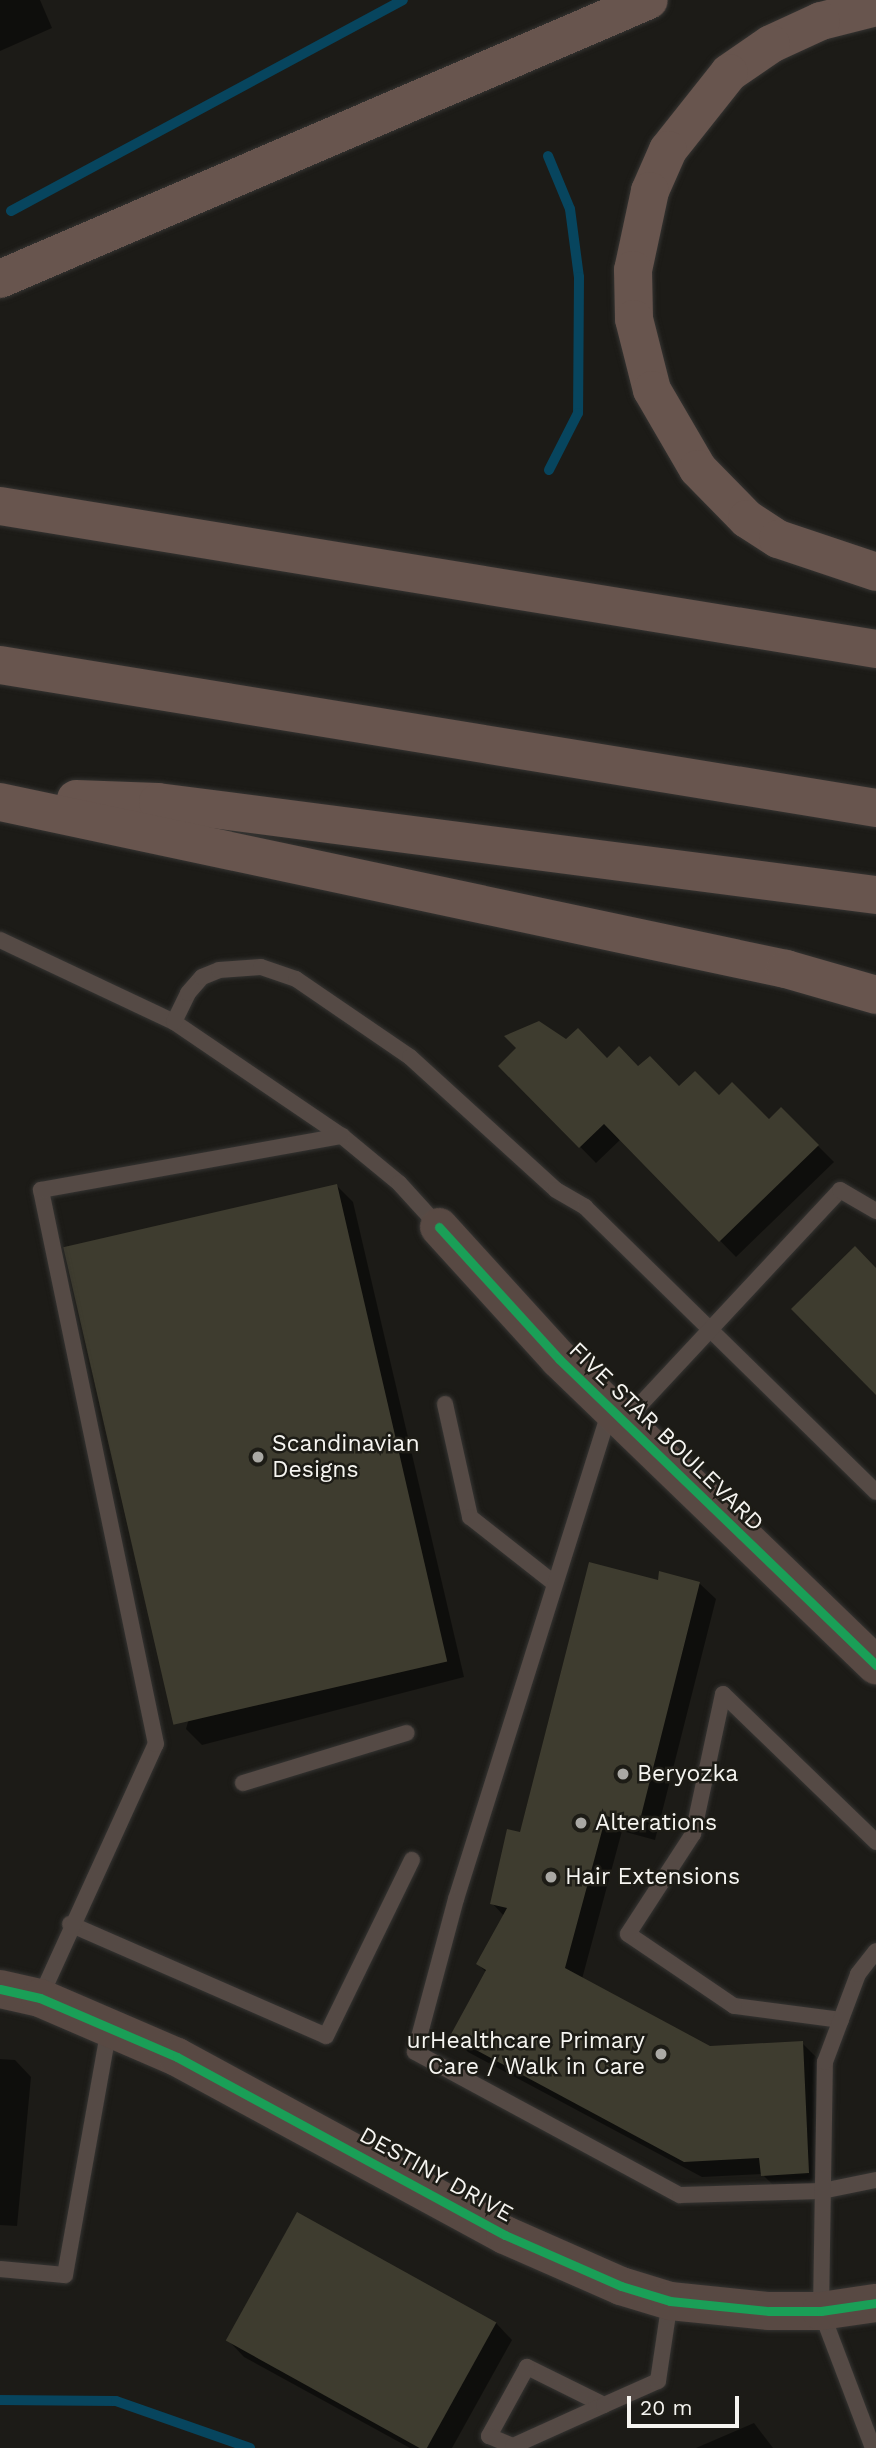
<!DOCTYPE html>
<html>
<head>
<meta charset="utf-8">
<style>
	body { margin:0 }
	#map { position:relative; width:876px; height:2448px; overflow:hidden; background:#1c1b17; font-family:"Work Sans",sans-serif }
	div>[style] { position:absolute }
	.shadow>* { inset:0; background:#0007 }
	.stream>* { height:10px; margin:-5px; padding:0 5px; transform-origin:5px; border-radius:5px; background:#07455e }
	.building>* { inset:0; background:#3e3c2f; transform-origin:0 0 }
	.roads { filter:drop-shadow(0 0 2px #353432) drop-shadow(0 0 2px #353432) }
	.lane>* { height:16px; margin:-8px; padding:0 8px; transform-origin:8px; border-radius:8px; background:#554a45 }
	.secondary>* { height:38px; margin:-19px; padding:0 19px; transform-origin:19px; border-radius:19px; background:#584943 }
	.highway>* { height:38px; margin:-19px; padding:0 19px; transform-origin:19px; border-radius:19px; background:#68554e }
	.cycleway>* { height:9px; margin:-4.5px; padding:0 4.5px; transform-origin:4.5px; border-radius:4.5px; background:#1a9f57 }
	.dots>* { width:19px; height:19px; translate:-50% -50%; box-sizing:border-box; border:4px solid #1d1c16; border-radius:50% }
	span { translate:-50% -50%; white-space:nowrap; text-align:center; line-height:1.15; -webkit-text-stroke:5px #1d1c16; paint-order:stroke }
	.street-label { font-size:23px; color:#f6f5f1 }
	.poi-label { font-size:23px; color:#f6f5f1 }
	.left { translate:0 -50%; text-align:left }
	.right { translate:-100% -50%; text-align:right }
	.scale { position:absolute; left:627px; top:2396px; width:112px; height:32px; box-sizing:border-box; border:4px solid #f6f5f1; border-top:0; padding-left:9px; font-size:21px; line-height:24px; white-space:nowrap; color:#f6f5f1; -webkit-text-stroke:5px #1d1c16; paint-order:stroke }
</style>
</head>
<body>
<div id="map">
	<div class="shadow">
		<i style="clip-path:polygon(0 0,40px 0,52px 28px,0 51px)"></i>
		<i style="clip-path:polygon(566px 1041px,679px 1088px,719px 1097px,769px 1121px,781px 1109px,834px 1162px,736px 1257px,621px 1139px,596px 1163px,501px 1066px)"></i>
		<i style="clip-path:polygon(337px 1186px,353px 1202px,464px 1677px,202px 1745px,186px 1729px)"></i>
		<i style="clip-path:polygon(659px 1582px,699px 1583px,716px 1599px,655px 1840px,622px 1831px,582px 1979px,709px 2048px,802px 2043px,818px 2059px,825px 2189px,779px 2191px,762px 2174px,702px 2177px,468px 2052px,452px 2035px,486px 1972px,478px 1964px,504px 1916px,492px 1903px,521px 1835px)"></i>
		<i style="clip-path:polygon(0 2059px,15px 2060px,31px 2077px,17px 2226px,0 2225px)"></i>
		<i style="clip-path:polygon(496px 2323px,512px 2340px,452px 2448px,410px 2448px,244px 2357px,228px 2340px)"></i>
		<i style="clip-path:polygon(754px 2423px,773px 2448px,696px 2448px)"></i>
	</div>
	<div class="stream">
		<i style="left:548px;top:156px;width:57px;rotate:67.5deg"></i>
		<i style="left:570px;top:209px;width:69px;rotate:82.5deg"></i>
		<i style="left:579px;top:277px;width:136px;rotate:90.4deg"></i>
		<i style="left:578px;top:413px;width:64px;rotate:117deg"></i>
		<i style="left:11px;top:211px;width:445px;rotate:-28.3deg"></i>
		<i style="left:0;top:2400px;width:116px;rotate:0.5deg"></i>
		<i style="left:116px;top:2401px;width:142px;rotate:19.3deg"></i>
	</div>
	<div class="building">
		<i style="clip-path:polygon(539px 1021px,566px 1039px,578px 1028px,607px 1058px,619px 1046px,638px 1066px,650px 1056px,679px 1086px,695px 1071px,719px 1095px,732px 1082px,769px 1119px,781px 1107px,819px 1145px,719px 1242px,604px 1124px,579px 1148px,498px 1066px,516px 1048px,504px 1036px)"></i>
		<i style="left:337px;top:1184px;width:490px;height:281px;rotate:77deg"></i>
		<i style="clip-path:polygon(855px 1246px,876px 1268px,876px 1395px,791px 1309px)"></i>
		<i style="clip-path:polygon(589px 1562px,658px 1580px,659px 1571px,700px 1582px,639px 1824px,606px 1816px,565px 1968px,710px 2046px,803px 2041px,809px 2173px,761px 2176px,759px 2158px,684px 2162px,450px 2036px,486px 1970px,476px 1964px,507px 1908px,490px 1904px,507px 1829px,520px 1832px)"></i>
		<i style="left:297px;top:2212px;width:228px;height:147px;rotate:29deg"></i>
	</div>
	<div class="roads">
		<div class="lane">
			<i style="left:0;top:940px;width:192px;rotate:25.2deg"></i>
			<i style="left:174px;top:1022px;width:203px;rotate:34.2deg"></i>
			<i style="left:342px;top:1136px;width:74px;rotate:39.5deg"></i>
			<i style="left:399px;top:1183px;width:59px;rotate:47.7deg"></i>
			<i style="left:174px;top:1022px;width:32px;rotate:-64deg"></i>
			<i style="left:188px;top:993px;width:21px;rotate:-49deg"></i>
			<i style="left:202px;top:977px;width:18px;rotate:-22deg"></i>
			<i style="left:219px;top:970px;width:42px;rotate:-4.1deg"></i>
			<i style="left:261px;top:967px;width:37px;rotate:19deg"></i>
			<i style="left:296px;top:979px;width:138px;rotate:34.4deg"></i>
			<i style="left:410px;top:1057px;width:197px;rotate:42.3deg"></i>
			<i style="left:556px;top:1190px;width:34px;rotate:30deg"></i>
			<i style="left:585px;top:1207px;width:407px;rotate:44.4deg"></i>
			<i style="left:445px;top:1404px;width:116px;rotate:77.5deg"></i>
			<i style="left:470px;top:1517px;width:108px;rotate:38.2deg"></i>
			<i style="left:610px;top:1410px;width:513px;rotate:107.48deg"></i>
			<i style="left:456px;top:1899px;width:158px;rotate:105deg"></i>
			<i style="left:415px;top:2052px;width:301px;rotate:28.4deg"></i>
			<i style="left:680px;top:2195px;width:142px;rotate:-1.6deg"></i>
			<i style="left:822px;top:2191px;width:55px;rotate:-11.5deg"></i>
			<i style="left:624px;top:1422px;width:317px;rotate:-47deg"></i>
			<i style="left:840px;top:1190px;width:42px;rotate:30.3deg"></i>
			<i style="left:243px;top:1783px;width:171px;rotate:-17deg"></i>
			<i style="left:70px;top:1924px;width:279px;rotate:23.6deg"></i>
			<i style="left:326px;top:2036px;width:196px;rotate:-64deg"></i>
			<i style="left:40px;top:1998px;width:279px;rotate:-65.5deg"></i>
			<i style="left:156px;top:1744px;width:566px;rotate:-101.73deg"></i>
			<i style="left:41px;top:1190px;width:306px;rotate:-10.2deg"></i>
			<i style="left:841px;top:2020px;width:108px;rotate:-172.5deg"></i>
			<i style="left:734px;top:2006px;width:128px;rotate:-145.8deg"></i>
			<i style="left:628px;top:1934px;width:119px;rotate:-57deg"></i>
			<i style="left:693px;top:1834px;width:143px;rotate:-77.9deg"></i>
			<i style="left:723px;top:1694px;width:213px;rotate:44deg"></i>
			<i style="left:0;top:2269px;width:65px;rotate:5.3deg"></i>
			<i style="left:65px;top:2275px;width:251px;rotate:-79.9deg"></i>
			<i style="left:604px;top:2405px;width:86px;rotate:-153.7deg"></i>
			<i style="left:527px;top:2367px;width:79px;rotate:118.8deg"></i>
			<i style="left:489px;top:2436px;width:26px;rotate:23deg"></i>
			<i style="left:513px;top:2446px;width:100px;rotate:-24.3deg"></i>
			<i style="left:604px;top:2405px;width:59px;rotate:-24deg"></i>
			<i style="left:658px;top:2381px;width:81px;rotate:-81.5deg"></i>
			<i style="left:873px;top:2448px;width:147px;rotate:-110.8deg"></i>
			<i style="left:821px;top:2311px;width:249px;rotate:-89.1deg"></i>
			<i style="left:825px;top:2062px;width:94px;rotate:-69.4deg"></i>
			<i style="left:858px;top:1974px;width:29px;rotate:-52deg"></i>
		</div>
		<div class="secondary">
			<i style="left:439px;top:1227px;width:178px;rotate:47.7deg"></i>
			<i style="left:559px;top:1359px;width:441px;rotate:44deg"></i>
			<i style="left:0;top:1989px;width:41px;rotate:12.7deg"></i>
			<i style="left:40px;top:1998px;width:149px;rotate:23.3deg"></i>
			<i style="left:177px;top:2057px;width:373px;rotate:28.5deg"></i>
			<i style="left:505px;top:2235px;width:127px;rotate:23.7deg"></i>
			<i style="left:621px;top:2286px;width:51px;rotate:17deg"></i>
			<i style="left:670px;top:2301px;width:100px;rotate:5.8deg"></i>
			<i style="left:769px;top:2311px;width:52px"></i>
			<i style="left:821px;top:2311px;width:56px;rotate:-8.3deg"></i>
		</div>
		<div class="highway">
			<i style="left:876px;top:7px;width:57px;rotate:165.7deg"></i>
			<i style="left:821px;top:21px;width:55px;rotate:155.3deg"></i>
			<i style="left:771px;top:44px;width:51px;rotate:145.4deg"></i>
			<i style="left:729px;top:73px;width:98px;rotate:128.4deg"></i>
			<i style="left:668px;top:150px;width:45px;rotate:113.7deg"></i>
			<i style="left:650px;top:191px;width:81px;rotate:102.1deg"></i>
			<i style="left:633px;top:270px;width:49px;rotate:88.8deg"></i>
			<i style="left:634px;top:319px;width:73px;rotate:75.8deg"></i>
			<i style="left:652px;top:390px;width:91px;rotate:59.8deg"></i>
			<i style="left:698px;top:469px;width:70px;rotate:45.6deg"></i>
			<i style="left:747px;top:519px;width:37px;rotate:33deg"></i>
			<i style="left:778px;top:539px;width:103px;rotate:18.6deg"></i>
			<i style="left:0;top:279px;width:706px;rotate:-23.26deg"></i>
			<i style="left:0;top:506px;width:888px;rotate:9.27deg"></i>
			<i style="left:0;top:665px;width:888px;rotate:9.27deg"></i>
			<i style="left:76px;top:799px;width:82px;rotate:2.1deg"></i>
			<i style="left:158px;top:802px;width:724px;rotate:7.38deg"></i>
			<i style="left:0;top:802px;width:804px;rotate:12deg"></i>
			<i style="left:786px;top:969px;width:94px;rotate:16.1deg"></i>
		</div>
	</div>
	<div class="cycleway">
		<i style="left:439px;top:1227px;width:178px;rotate:47.7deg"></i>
		<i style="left:559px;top:1359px;width:441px;rotate:44deg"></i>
		<i style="left:0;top:1989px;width:41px;rotate:12.7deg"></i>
		<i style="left:40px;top:1998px;width:149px;rotate:23.3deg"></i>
		<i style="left:177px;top:2057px;width:373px;rotate:28.5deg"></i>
		<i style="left:505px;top:2235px;width:127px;rotate:23.7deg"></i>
		<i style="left:621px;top:2286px;width:51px;rotate:17deg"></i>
		<i style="left:670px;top:2301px;width:100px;rotate:5.8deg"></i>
		<i style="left:769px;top:2311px;width:52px"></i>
		<i style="left:821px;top:2311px;width:56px;rotate:-8.3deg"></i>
	</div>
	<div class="dots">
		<i style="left:258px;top:1457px;background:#aaa9a5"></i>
		<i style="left:623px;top:1774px;background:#aaa9a5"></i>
		<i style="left:581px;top:1823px;background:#aaa9a5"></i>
		<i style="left:551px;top:1877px;background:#aaa9a5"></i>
		<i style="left:661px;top:2054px;background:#aaa9a5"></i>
	</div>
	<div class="street-label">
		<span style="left:666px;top:1437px;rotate:44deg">FIVE STAR BOULEVARD</span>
		<span style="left:436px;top:2175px;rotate:29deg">DESTINY DRIVE</span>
	</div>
	<div class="poi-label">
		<span class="left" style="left:272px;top:1457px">Scandinavian<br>Designs</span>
		<span class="left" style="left:637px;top:1774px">Beryozka</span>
		<span class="left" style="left:595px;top:1823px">Alterations</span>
		<span class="left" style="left:565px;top:1877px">Hair Extensions</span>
		<span class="right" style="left:645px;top:2054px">urHealthcare Primary<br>Care / Walk in Care</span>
	</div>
	<div class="scale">20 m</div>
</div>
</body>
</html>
